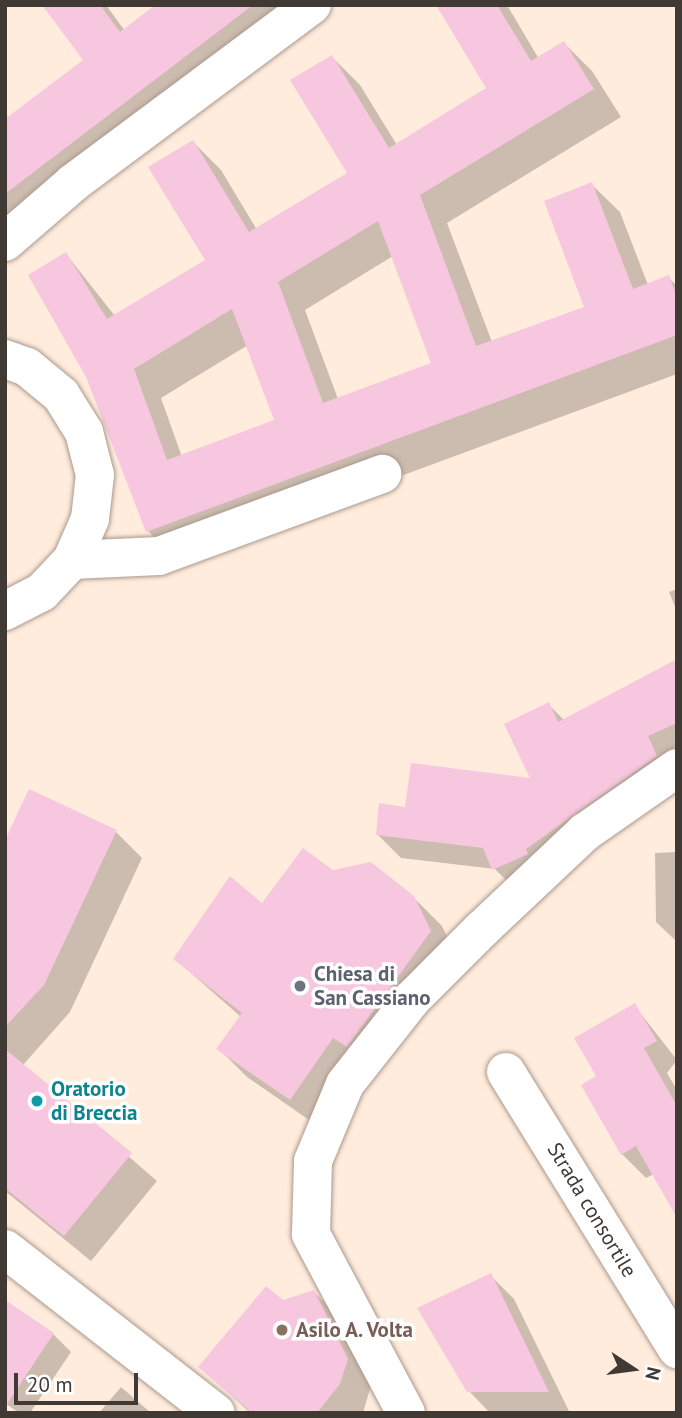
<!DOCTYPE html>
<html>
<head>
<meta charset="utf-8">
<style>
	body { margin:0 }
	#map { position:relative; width:682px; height:1418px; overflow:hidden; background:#ffecdd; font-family:"PT Sans",sans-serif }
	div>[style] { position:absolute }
	.shadow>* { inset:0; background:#0003 }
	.building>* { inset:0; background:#f7c7df }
	.roads { filter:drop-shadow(0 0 2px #ab998c) drop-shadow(0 0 2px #ab998c) }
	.minor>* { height:38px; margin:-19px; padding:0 19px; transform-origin:19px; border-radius:19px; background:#fff }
	.dots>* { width:19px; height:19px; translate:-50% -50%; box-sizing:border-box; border:4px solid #fff; border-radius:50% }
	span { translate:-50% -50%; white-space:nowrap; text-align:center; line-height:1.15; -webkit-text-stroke:7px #fff; paint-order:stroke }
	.worship-label { font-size:21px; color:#5b616d; font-weight:700 }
	.left { translate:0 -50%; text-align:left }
	.culture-label { font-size:21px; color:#0d838f; font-weight:700 }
	.street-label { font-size:21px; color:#413a34 }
	.education-label { font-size:21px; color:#785e54; font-weight:700 }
	.frame { position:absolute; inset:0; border:7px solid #413a34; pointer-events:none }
	.north { position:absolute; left:598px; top:1334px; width:70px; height:70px; -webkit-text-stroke:5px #fff; paint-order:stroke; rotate:103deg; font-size:19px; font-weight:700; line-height:28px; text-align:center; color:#413a34 }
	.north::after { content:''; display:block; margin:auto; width:24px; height:32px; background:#413a34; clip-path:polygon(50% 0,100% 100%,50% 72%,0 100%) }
	.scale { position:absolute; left:14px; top:1373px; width:124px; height:32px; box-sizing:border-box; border:4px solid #413a34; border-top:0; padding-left:9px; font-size:21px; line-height:24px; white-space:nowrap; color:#413a34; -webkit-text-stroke:5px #fff; paint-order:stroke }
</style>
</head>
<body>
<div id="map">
	<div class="shadow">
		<i style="clip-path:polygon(44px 5px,106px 5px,125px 31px,158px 5px,318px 5px,5px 236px,5px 121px,86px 61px)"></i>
		<i style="clip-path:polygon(evenodd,438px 5px,507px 5px,539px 59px,564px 43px,592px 71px,621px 117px,447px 223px,492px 342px,587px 308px,591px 184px,620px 212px,648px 285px,668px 277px,677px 286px,677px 374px,176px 559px,148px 531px,66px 254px,115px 316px,207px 260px,193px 142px,221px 170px,257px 230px,349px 174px,332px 57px,360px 85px,397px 145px,489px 89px,438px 5px,393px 256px,433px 364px,338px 399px,305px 310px,393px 256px,438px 5px,248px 345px,276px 422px,182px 457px,161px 398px,248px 345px)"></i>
		<i style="clip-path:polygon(677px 589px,677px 612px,669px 592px)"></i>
		<i style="clip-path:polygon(677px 662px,677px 758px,518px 892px,495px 869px,401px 858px,377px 834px,406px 809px,533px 780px,548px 704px,564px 720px)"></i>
		<i style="clip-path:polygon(116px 832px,142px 858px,70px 1012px,23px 1065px,157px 1181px,91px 1261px,5px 1191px,5px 844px)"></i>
		<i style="clip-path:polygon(677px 852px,677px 952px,675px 940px,656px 922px,655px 853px)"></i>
		<i style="clip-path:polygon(333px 872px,413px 897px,442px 926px,458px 960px,319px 1127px,247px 1077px,219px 1049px,241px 1017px,175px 959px,262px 905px)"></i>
		<i style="clip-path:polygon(634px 1005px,677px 1060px,667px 1073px,677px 1090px,677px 1200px,654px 1174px,646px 1178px,622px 1154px,598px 1076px)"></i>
		<i style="clip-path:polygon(490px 1275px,514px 1299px,570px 1413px,490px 1413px,469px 1391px)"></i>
		<i style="clip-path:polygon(314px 1292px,338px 1316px,371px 1385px,363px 1413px,250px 1413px,201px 1367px,282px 1302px)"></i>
		<i style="clip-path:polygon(53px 1334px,71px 1352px,30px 1413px,19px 1413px,5px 1403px)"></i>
		<i style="clip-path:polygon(121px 1387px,151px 1413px,99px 1413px)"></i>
	</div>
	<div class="building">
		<i style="clip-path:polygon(42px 5px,100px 5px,120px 32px,155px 5px,253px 5px,5px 194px,5px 119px,83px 60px)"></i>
		<i style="clip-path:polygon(evenodd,436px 5px,497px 5px,531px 61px,564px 41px,594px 89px,420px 195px,476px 346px,584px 307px,544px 201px,592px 182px,633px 289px,669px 275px,677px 298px,677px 335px,146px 532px,86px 377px,28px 275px,66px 252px,107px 319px,205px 260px,148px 167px,193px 140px,249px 232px,347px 173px,290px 80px,332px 55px,389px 148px,486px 88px,436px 5px,378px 221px,431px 363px,323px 403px,278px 282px,378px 221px,436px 5px,232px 309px,274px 420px,167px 460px,134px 369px,232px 309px)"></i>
		<i style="clip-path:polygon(677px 659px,677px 723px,648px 736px,657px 756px,526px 849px,528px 854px,492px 870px,483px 848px,376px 835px,379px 803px,405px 807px,411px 763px,530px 778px,504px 724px,549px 702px,558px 722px)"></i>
		<i style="clip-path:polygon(29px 789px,117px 830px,44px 985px,5px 1027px,5px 840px)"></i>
		<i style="clip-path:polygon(303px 848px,333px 870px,371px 862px,414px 896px,431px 931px,347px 1047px,333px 1038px,290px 1100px,216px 1049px,242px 1013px,173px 959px,230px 876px,262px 903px)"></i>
		<i style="clip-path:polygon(635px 1003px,657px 1041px,644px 1048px,677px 1106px,677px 1218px,636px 1146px,621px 1155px,581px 1085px,596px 1076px,574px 1038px)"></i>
		<i style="clip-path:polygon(5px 1049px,132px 1153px,64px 1236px,5px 1188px)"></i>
		<i style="clip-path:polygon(491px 1273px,549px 1392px,467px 1392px,417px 1308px)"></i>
		<i style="clip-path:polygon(266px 1286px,283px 1300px,314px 1290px,348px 1359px,340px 1384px,317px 1413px,252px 1413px,198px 1367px)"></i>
		<i style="clip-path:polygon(5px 1300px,54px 1333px,5px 1407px)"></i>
	</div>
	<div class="roads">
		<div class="minor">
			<i style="left:5px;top:242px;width:90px;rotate:-40.9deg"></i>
			<i style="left:73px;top:183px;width:298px;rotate:-36.7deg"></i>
			<i style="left:5px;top:359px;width:23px;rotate:20deg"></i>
			<i style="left:27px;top:367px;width:44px;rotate:39.5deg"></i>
			<i style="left:61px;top:395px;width:44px;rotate:58.1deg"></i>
			<i style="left:84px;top:432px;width:44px;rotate:75.7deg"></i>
			<i style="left:95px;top:475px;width:44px;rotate:96.5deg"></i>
			<i style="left:90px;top:519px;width:45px;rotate:113.7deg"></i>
			<i style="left:72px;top:560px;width:44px;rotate:133.2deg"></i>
			<i style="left:42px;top:592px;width:42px;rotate:152.8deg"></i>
			<i style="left:72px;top:560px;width:87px;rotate:-2.6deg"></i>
			<i style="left:159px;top:556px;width:238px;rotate:-20.2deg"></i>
			<i style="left:506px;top:1072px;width:326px;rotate:58.3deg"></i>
			<i style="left:5px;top:1249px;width:267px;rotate:37.9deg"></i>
			<i style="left:406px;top:1413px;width:203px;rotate:-118deg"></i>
			<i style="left:311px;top:1234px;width:73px;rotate:-88.4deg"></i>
			<i style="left:313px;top:1161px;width:83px;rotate:-67.4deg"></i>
			<i style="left:345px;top:1084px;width:108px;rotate:-51.8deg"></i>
			<i style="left:412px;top:999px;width:98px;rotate:-45deg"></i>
			<i style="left:481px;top:930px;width:143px;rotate:-43.3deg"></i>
			<i style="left:585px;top:832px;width:112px;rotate:-34.8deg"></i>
		</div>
	</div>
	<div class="dots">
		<i style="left:300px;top:986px;background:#6b7280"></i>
		<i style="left:37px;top:1101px;background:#0f9aa8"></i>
		<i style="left:282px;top:1330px;background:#8d6e63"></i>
	</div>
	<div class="worship-label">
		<span class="left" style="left:314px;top:986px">Chiesa di<br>San Cassiano</span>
	</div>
	<div class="culture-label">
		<span class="left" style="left:51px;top:1101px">Oratorio<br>di Breccia</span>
	</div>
	<div class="street-label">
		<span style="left:592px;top:1210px;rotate:59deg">Strada consortile</span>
	</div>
	<div class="education-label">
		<span class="left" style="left:296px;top:1330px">Asilo A. Volta</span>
	</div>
	<div class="frame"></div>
	<div class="north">N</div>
	<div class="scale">20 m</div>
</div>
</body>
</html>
